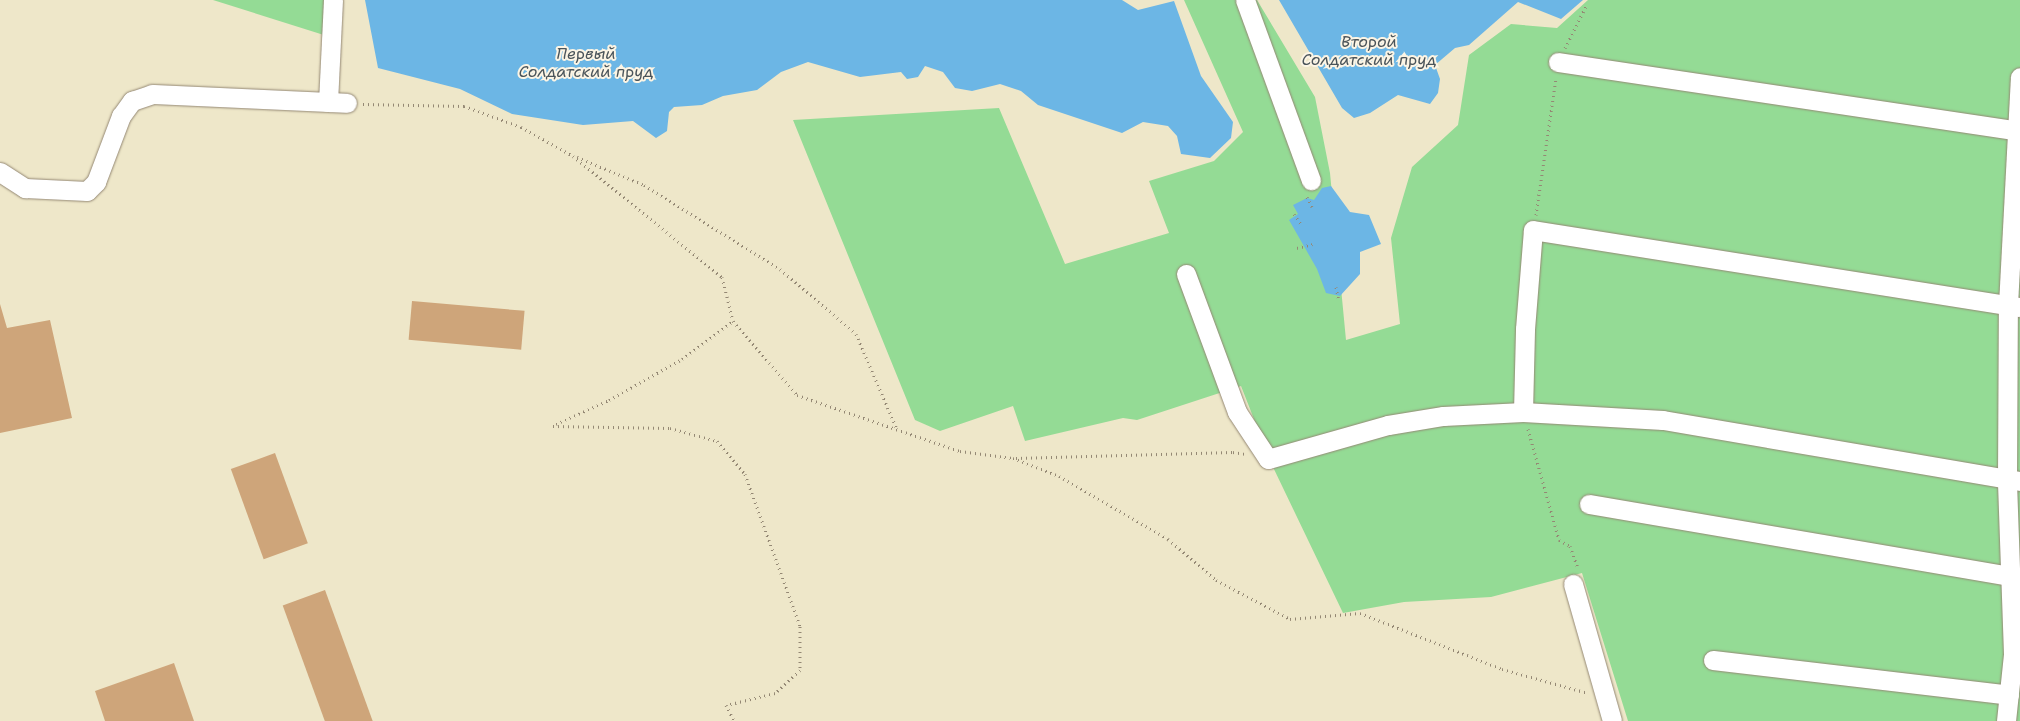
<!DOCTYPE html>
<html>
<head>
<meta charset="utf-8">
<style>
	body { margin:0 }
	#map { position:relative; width:2020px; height:721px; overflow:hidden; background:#eee7c9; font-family:"Shantell Sans",sans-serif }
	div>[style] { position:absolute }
	.green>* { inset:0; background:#94db95 }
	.water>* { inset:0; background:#6cb6e5 }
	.building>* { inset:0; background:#cea57a; transform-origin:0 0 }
	.path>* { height:3px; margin-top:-1.5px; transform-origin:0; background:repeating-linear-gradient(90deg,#948874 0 1px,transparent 0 5px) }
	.roads { filter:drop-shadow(0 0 1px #948874) drop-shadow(0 0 1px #948874) }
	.minor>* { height:19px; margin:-9.5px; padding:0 9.5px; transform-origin:9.5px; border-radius:9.5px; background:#fff }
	span { translate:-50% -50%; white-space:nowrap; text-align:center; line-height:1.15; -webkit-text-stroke:4px #fcf5e5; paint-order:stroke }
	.water-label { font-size:16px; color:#4a545a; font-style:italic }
</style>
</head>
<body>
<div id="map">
	<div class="green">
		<i style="clip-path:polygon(213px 0,328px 0,327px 36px)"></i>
		<i style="clip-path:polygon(1184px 0,1257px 0,1315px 97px,1330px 173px,1346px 340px,1400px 324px,1391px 238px,1412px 167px,1458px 125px,1469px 55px,1511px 24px,1557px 28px,1588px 0,2020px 0,2020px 721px,1628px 721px,1582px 573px,1491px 597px,1404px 602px,1343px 613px,1272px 465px,1241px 386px,1137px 420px,1123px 418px,1025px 441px,1013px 406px,940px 431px,915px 420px,793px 120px,999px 108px,1065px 264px,1169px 233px,1149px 181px,1214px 161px,1243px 132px)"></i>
	</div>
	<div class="water">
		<i style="clip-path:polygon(365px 0,1122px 0,1138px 10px,1174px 1px,1201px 76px,1233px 122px,1231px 138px,1210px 158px,1181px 154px,1177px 136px,1168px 126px,1143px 122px,1122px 133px,1038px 105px,1021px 91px,1000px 84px,972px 91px,955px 88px,943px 72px,925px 66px,918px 77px,907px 79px,901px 72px,860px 77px,808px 62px,781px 72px,757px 90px,723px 96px,702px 105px,674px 107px,669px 112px,667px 131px,656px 138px,633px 121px,583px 125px,512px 114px,460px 89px,378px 68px)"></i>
		<i style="clip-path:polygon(1279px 0,1583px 0,1561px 19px,1518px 2px,1469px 45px,1455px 48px,1435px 65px,1440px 79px,1438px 93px,1430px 104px,1398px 95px,1370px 113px,1354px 118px,1342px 108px)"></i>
		<i style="clip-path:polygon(1331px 186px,1350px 212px,1369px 215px,1381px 244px,1360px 252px,1360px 274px,1340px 296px,1326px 293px,1317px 269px,1289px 220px,1298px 214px,1293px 205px,1307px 198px,1314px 200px,1322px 188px)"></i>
	</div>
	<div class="building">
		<i style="left:412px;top:301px;width:113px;height:39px;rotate:5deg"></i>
		<i style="clip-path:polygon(0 304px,7px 328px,50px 320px,72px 418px,0 433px)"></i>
		<i style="left:275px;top:453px;width:96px;height:47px;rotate:70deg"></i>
		<i style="left:325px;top:590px;width:140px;height:45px;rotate:70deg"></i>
		<i style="clip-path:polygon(174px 663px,194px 721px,105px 721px,95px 691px)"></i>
	</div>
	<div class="path">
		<i style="left:1565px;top:48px;width:47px;rotate:-63.4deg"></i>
		<i style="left:363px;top:104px;width:101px;rotate:1.1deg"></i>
		<i style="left:464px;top:106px;width:61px;rotate:20.2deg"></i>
		<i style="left:521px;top:127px;width:60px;rotate:29.1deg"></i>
		<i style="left:573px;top:156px;width:192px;rotate:39.1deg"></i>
		<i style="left:722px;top:277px;width:45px;rotate:76deg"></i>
		<i style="left:733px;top:321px;width:98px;rotate:49.1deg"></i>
		<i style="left:797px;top:395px;width:172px;rotate:19deg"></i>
		<i style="left:960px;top:451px;width:53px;rotate:7.5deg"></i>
		<i style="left:1013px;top:458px;width:49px;rotate:21.4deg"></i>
		<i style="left:1059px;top:476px;width:126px;rotate:30deg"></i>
		<i style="left:1168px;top:539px;width:63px;rotate:40.5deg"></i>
		<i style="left:1216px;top:580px;width:84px;rotate:27.8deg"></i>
		<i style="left:1290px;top:619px;width:70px;rotate:-4.9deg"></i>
		<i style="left:1360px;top:613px;width:153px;rotate:21.5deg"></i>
		<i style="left:1502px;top:669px;width:89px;rotate:15.6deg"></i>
		<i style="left:577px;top:157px;width:73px;rotate:22.7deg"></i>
		<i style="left:644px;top:185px;width:160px;rotate:31.7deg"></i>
		<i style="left:780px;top:269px;width:100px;rotate:40.5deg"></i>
		<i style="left:856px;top:334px;width:103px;rotate:66.7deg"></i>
		<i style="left:1307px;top:197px;width:11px;rotate:63deg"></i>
		<i style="left:1294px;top:214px;width:14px;rotate:56deg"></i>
		<i style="left:1536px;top:215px;width:138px;rotate:-81.7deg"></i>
		<i style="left:1297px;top:248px;width:16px;rotate:-14deg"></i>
		<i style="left:1336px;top:287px;width:14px;rotate:78deg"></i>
		<i style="left:556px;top:424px;width:58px;rotate:-24.4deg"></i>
		<i style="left:609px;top:400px;width:84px;rotate:-29.3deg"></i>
		<i style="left:682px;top:359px;width:64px;rotate:-36.7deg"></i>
		<i style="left:553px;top:426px;width:117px;rotate:1deg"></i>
		<i style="left:670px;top:428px;width:49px;rotate:15.5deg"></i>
		<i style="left:717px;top:441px;width:43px;rotate:49.7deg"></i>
		<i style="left:745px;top:474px;width:162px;rotate:70.1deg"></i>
		<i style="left:800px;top:626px;width:44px;rotate:90deg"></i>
		<i style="left:800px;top:670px;width:34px;rotate:137deg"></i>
		<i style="left:775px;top:693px;width:50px;rotate:166.2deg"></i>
		<i style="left:726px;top:705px;width:18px;rotate:63deg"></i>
		<i style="left:1528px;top:429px;width:115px;rotate:74.4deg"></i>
		<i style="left:1559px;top:540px;width:13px;rotate:29deg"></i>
		<i style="left:1570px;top:546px;width:23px;rotate:70deg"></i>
		<i style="left:1016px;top:458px;width:217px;rotate:-1.6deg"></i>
		<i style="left:1233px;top:452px;width:12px;rotate:9deg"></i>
	</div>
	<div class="roads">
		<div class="minor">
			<i style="left:1245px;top:0;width:192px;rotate:69.9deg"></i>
			<i style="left:1558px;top:62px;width:467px;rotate:8.5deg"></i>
			<i style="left:328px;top:102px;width:102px;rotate:-87.2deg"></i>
			<i style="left:0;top:172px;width:30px;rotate:33deg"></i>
			<i style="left:25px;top:188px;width:62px;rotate:2.8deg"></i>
			<i style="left:87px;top:191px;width:13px;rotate:-45deg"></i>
			<i style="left:96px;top:182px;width:71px;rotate:-69.3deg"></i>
			<i style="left:121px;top:116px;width:19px;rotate:-54deg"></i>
			<i style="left:132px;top:101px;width:21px;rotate:-19deg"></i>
			<i style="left:152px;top:94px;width:195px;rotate:2.6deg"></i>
			<i style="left:1186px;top:274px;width:147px;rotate:69.7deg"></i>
			<i style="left:1237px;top:412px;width:56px;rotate:56.6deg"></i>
			<i style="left:1268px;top:459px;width:125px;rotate:-15.8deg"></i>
			<i style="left:1388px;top:425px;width:56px;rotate:-9.3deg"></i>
			<i style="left:1443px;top:416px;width:80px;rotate:-2.9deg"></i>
			<i style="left:1523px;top:412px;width:140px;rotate:3.3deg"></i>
			<i style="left:1663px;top:420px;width:362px;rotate:9.7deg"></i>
			<i style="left:1523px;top:412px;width:83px;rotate:-88.6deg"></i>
			<i style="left:1525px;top:329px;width:99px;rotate:-85.4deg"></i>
			<i style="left:1533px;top:230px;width:493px;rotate:9deg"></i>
			<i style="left:1589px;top:504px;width:427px;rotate:9.7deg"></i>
			<i style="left:1573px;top:584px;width:142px;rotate:74.1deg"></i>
			<i style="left:1713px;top:660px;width:298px;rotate:6.7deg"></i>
			<i style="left:2006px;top:721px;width:67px;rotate:-84deg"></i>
			<i style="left:2013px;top:654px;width:175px;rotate:-92deg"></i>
			<i style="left:2007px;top:479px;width:174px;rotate:-89.7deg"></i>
			<i style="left:2008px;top:305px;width:228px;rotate:-87deg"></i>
		</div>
	</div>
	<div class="water-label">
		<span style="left:1369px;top:51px">Второй<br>Солдатский пруд</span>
		<span style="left:586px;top:63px">Первый<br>Солдатский пруд</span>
	</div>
</div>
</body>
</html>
